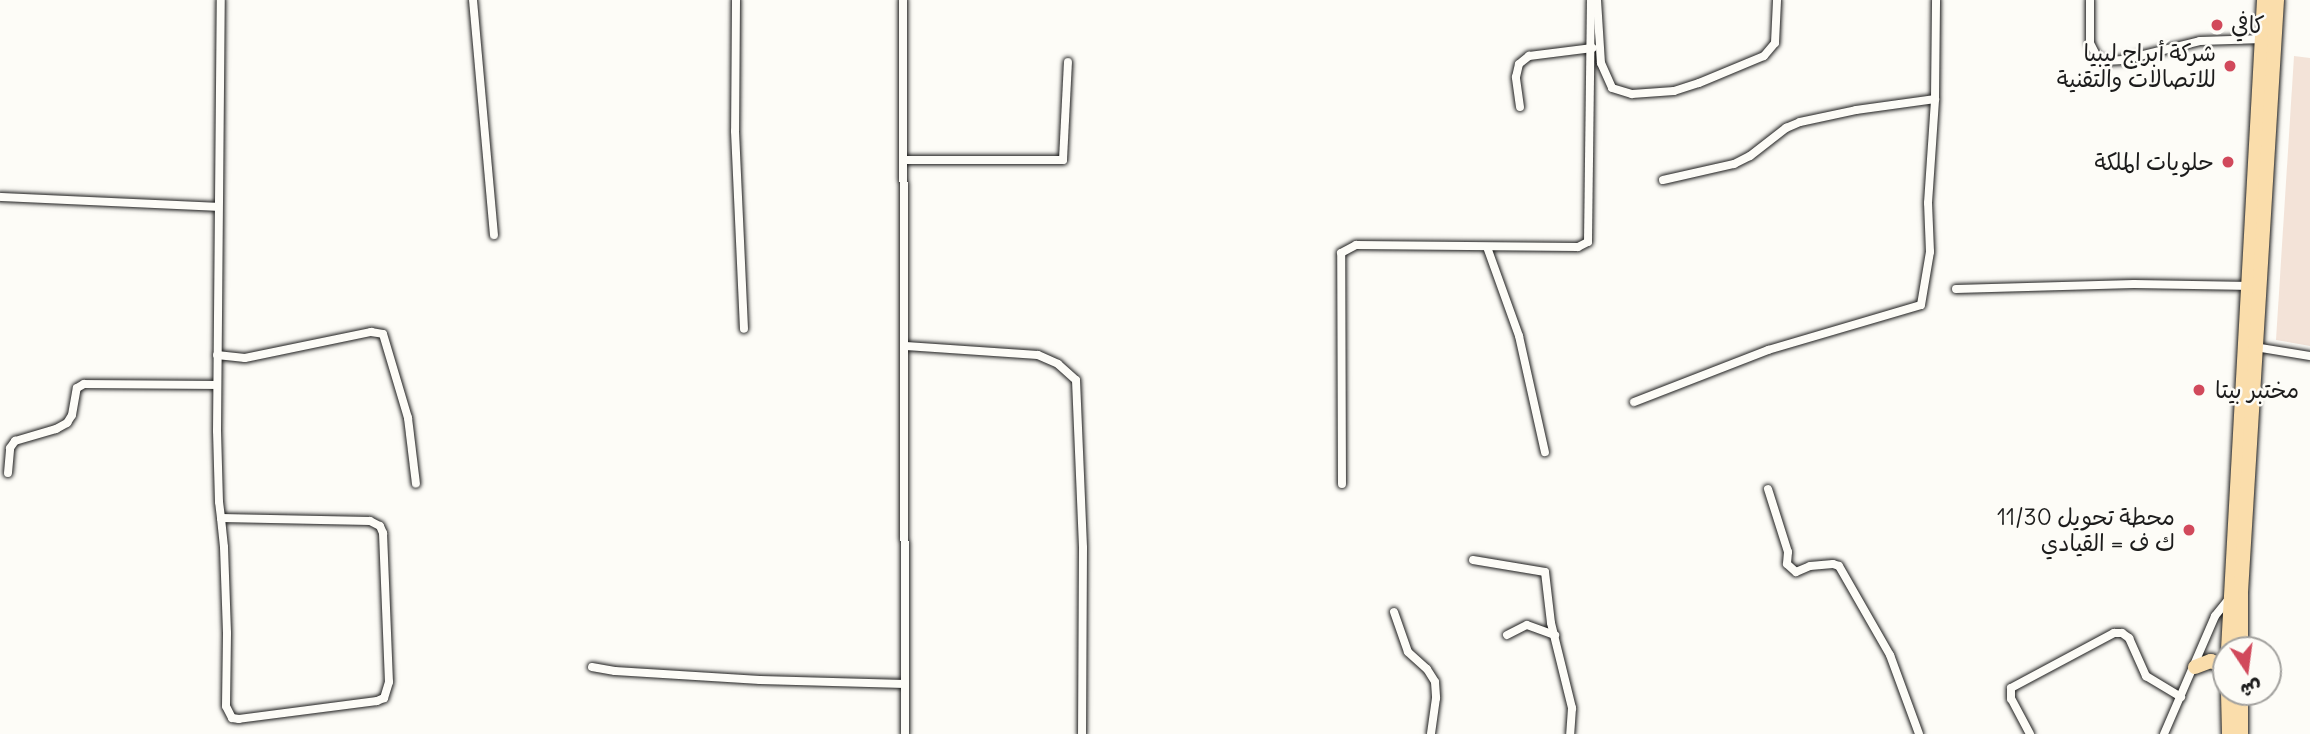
<!DOCTYPE html>
<html>
<head>
<meta charset="utf-8">
<style>
	body { margin:0 }
	#map { position:relative; width:2310px; height:734px; overflow:hidden; background:#fdfcf7; font-family:Delius,"Playpen Sans Arabic",sans-serif }
	div>[style] { position:absolute }
	.built>* { inset:0; background:#f3e3d8 }
	.roads { filter:drop-shadow(0 0 2px #1c1c1c) drop-shadow(0 0 2px #1c1c1c) }
	.minor>* { height:8px; margin:-4px; padding:0 4px; transform-origin:4px; border-radius:4px; background:#fdfcf7 }
	.trunk>* { height:14px; margin:-7px; padding:0 7px; transform-origin:7px; border-radius:7px; background:#faddab }
	.dots>* { width:19px; height:19px; translate:-50% -50%; box-sizing:border-box; border:4px solid #fdfcf7; border-radius:50% }
	span { translate:-50% -50%; white-space:nowrap; text-align:center; line-height:1.15; -webkit-text-stroke:5px #fdfcf7; paint-order:stroke }
	.poi-label { font-size:23px; color:#1c1c1c }
	.left { translate:0 -50%; text-align:left }
	.right { translate:-100% -50%; text-align:right }
	.north { position:absolute; left:2212px; top:636px; width:70px; height:70px; box-sizing:border-box; background:#fdfcf7; border:2px solid #a3a29f; border-radius:50%; rotate:167deg; font-size:19px; font-weight:700; line-height:28px; text-align:center; color:#1c1c1c }
	.north::after { content:''; display:block; margin:auto; width:24px; height:32px; background:#d1495b; clip-path:polygon(50% 0,100% 100%,50% 72%,0 100%) }
</style>
</head>
<body>
<div id="map">
	<div class="built">
		<i style="clip-path:polygon(2294px 56px,2310px 58px,2310px 346px,2276px 340px)"></i>
	</div>
	<div class="roads">
		<div class="minor">
			<i style="left:473px;top:0;width:236px;rotate:84.9deg"></i>
			<i style="left:736px;top:0;width:131px;rotate:90.4deg"></i>
			<i style="left:735px;top:131px;width:198px;rotate:87.4deg"></i>
			<i style="left:903px;top:0;width:734px;rotate:89.84deg"></i>
			<i style="left:1597px;top:0;width:63px;rotate:86.4deg"></i>
			<i style="left:1601px;top:63px;width:27px;rotate:66deg"></i>
			<i style="left:1612px;top:88px;width:21px;rotate:17deg"></i>
			<i style="left:1632px;top:94px;width:42px;rotate:-4.1deg"></i>
			<i style="left:1674px;top:91px;width:26px;rotate:-18deg"></i>
			<i style="left:1699px;top:83px;width:70px;rotate:-22.6deg"></i>
			<i style="left:1764px;top:56px;width:17px;rotate:-50deg"></i>
			<i style="left:1775px;top:43px;width:43px;rotate:-87.3deg"></i>
			<i style="left:2090px;top:0;width:43px;rotate:90deg"></i>
			<i style="left:2090px;top:43px;width:16px;rotate:63deg"></i>
			<i style="left:2097px;top:57px;width:10px;rotate:24deg"></i>
			<i style="left:2106px;top:61px;width:17px;rotate:-3deg"></i>
			<i style="left:2123px;top:60px;width:79px;rotate:-13.9deg"></i>
			<i style="left:2200px;top:41px;width:63px;rotate:-1.8deg"></i>
			<i style="left:1520px;top:107px;width:30px;rotate:-98deg"></i>
			<i style="left:1516px;top:77px;width:13px;rotate:-77deg"></i>
			<i style="left:1519px;top:64px;width:13px;rotate:-39deg"></i>
			<i style="left:1529px;top:56px;width:64px;rotate:-7.1deg"></i>
			<i style="left:905px;top:160px;width:158px"></i>
			<i style="left:1063px;top:160px;width:98px;rotate:-87.1deg"></i>
			<i style="left:1663px;top:180px;width:73px;rotate:-12.7deg"></i>
			<i style="left:1734px;top:164px;width:18px;rotate:-27deg"></i>
			<i style="left:1750px;top:156px;width:46px;rotate:-37.9deg"></i>
			<i style="left:1786px;top:128px;width:15px;rotate:-23deg"></i>
			<i style="left:1800px;top:122px;width:57px;rotate:-12.1deg"></i>
			<i style="left:1856px;top:110px;width:80px;rotate:-7.9deg"></i>
			<i style="left:0;top:197px;width:217px;rotate:2.6deg"></i>
			<i style="left:1487px;top:247px;width:95px;rotate:70.2deg"></i>
			<i style="left:1519px;top:336px;width:119px;rotate:77.4deg"></i>
			<i style="left:1956px;top:289px;width:178px;rotate:-1.6deg"></i>
			<i style="left:2134px;top:284px;width:118px;rotate:1deg"></i>
			<i style="left:906px;top:346px;width:132px;rotate:3.9deg"></i>
			<i style="left:1038px;top:355px;width:22px;rotate:24deg"></i>
			<i style="left:1058px;top:364px;width:24px;rotate:42deg"></i>
			<i style="left:1076px;top:380px;width:168px;rotate:87.6deg"></i>
			<i style="left:1083px;top:548px;width:186px;rotate:90.3deg"></i>
			<i style="left:2255px;top:347px;width:56px;rotate:9.3deg"></i>
			<i style="left:217px;top:355px;width:28px;rotate:6deg"></i>
			<i style="left:245px;top:358px;width:129px;rotate:-11.7deg"></i>
			<i style="left:371px;top:332px;width:12px;rotate:9deg"></i>
			<i style="left:383px;top:334px;width:88px;rotate:73.4deg"></i>
			<i style="left:408px;top:418px;width:66px;rotate:83.1deg"></i>
			<i style="left:1634px;top:402px;width:144px;rotate:-21.2deg"></i>
			<i style="left:1768px;top:350px;width:159px;rotate:-16.4deg"></i>
			<i style="left:1921px;top:305px;width:54px;rotate:-80.4deg"></i>
			<i style="left:1930px;top:252px;width:49px;rotate:-92.3deg"></i>
			<i style="left:1928px;top:203px;width:104px;rotate:-86.1deg"></i>
			<i style="left:1935px;top:99px;width:99px;rotate:-89.4deg"></i>
			<i style="left:8px;top:473px;width:25px;rotate:-85deg"></i>
			<i style="left:10px;top:448px;width:9px;rotate:-54deg"></i>
			<i style="left:15px;top:441px;width:43px;rotate:-16.3deg"></i>
			<i style="left:56px;top:429px;width:13px;rotate:-29deg"></i>
			<i style="left:67px;top:423px;width:9px;rotate:-58deg"></i>
			<i style="left:72px;top:415px;width:27px;rotate:-80deg"></i>
			<i style="left:77px;top:388px;width:8px;rotate:-30deg"></i>
			<i style="left:84px;top:384px;width:133px;rotate:0.4deg"></i>
			<i style="left:1342px;top:484px;width:231px;rotate:-90.2deg"></i>
			<i style="left:1341px;top:253px;width:17px;rotate:-28deg"></i>
			<i style="left:1356px;top:245px;width:222px;rotate:0.5deg"></i>
			<i style="left:1578px;top:247px;width:11px;rotate:-27deg"></i>
			<i style="left:1588px;top:242px;width:242px;rotate:-89.3deg"></i>
			<i style="left:1768px;top:489px;width:66px;rotate:72.4deg"></i>
			<i style="left:1788px;top:552px;width:12px;rotate:95deg"></i>
			<i style="left:1787px;top:564px;width:12px;rotate:42deg"></i>
			<i style="left:1796px;top:572px;width:15px;rotate:-23deg"></i>
			<i style="left:1810px;top:566px;width:23px;rotate:-5deg"></i>
			<i style="left:1833px;top:564px;width:6px;rotate:18deg"></i>
			<i style="left:1839px;top:566px;width:103px;rotate:60.2deg"></i>
			<i style="left:1890px;top:655px;width:84px;rotate:69.8deg"></i>
			<i style="left:221px;top:518px;width:149px;rotate:1.2deg"></i>
			<i style="left:370px;top:521px;width:11px;rotate:27deg"></i>
			<i style="left:380px;top:526px;width:8px;rotate:67deg"></i>
			<i style="left:383px;top:533px;width:149px;rotate:87.7deg"></i>
			<i style="left:389px;top:682px;width:17px;rotate:107deg"></i>
			<i style="left:384px;top:698px;width:8px;rotate:157deg"></i>
			<i style="left:377px;top:701px;width:139px;rotate:172.6deg"></i>
			<i style="left:239px;top:719px;width:7px;rotate:-172deg"></i>
			<i style="left:232px;top:718px;width:13px;rotate:-117deg"></i>
			<i style="left:226px;top:706px;width:73px;rotate:-89.2deg"></i>
			<i style="left:227px;top:633px;width:86px;rotate:-92deg"></i>
			<i style="left:224px;top:547px;width:29px;rotate:-96deg"></i>
			<i style="left:221px;top:518px;width:16px;rotate:-97deg"></i>
			<i style="left:219px;top:502px;width:71px;rotate:-91.6deg"></i>
			<i style="left:217px;top:431px;width:431px;rotate:-89.5deg"></i>
			<i style="left:1473px;top:560px;width:73px;rotate:9.5deg"></i>
			<i style="left:1545px;top:572px;width:51px;rotate:83.3deg"></i>
			<i style="left:1551px;top:623px;width:88px;rotate:76.1deg"></i>
			<i style="left:1572px;top:708px;width:26px;rotate:94deg"></i>
			<i style="left:1394px;top:612px;width:42px;rotate:70.7deg"></i>
			<i style="left:1408px;top:652px;width:25px;rotate:42deg"></i>
			<i style="left:1427px;top:669px;width:15px;rotate:58deg"></i>
			<i style="left:1435px;top:682px;width:16px;rotate:86deg"></i>
			<i style="left:1436px;top:698px;width:36px;rotate:98deg"></i>
			<i style="left:1507px;top:635px;width:22px;rotate:-27deg"></i>
			<i style="left:1527px;top:625px;width:30px;rotate:20deg"></i>
			<i style="left:592px;top:667px;width:23px;rotate:10deg"></i>
			<i style="left:615px;top:671px;width:145px;rotate:3.6deg"></i>
			<i style="left:760px;top:680px;width:145px;rotate:1.6deg"></i>
			<i style="left:2030px;top:734px;width:40px;rotate:-118deg"></i>
			<i style="left:2011px;top:699px;width:11px;rotate:-90deg"></i>
			<i style="left:2011px;top:688px;width:117px;rotate:-28.1deg"></i>
			<i style="left:2114px;top:633px;width:8px"></i>
			<i style="left:2122px;top:633px;width:9px;rotate:36deg"></i>
			<i style="left:2129px;top:638px;width:42px;rotate:65.9deg"></i>
			<i style="left:2146px;top:676px;width:41px;rotate:31deg"></i>
			<i style="left:2164px;top:734px;width:129px;rotate:-66.6deg"></i>
			<i style="left:2215px;top:616px;width:27px;rotate:-51deg"></i>
		</div>
		<div class="trunk">
			<i style="left:2228px;top:650px;width:651px;rotate:-86.83deg"></i>
			<i style="left:2241px;top:650px;width:58px;rotate:-90deg"></i>
			<i style="left:2241px;top:592px;width:593px;rotate:-86.52deg"></i>
			<i style="left:2195px;top:667px;width:17px;rotate:-21deg"></i>
			<i style="left:2211px;top:661px;width:16px;rotate:22deg"></i>
			<i style="left:2228px;top:692px;width:42px;rotate:88.6deg"></i>
			<i style="left:2241px;top:734px;width:42px;rotate:-90deg"></i>
		</div>
	</div>
	<div class="dots">
		<i style="left:2217px;top:25px;background:#d1495b"></i>
		<i style="left:2230px;top:66px;background:#d1495b"></i>
		<i style="left:2228px;top:162px;background:#d1495b"></i>
		<i style="left:2199px;top:390px;background:#d1495b"></i>
		<i style="left:2189px;top:530px;background:#d1495b"></i>
	</div>
	<div class="poi-label">
		<span class="left" style="left:2231px;top:25px">كافي</span>
		<span class="right" style="left:2216px;top:66px">شركة أبراج ليبيا<br>للاتصالات والتقنية</span>
		<span class="right" style="left:2214px;top:162px">حلويات الملكة</span>
		<span class="left" style="left:2215px;top:390px">مختبر بيتا</span>
		<span class="right" style="left:2175px;top:530px">محطة تحويل 11/30<br>ك ف = القيادي</span>
	</div>
	<div class="north">ش</div>
</div>
</body>
</html>
